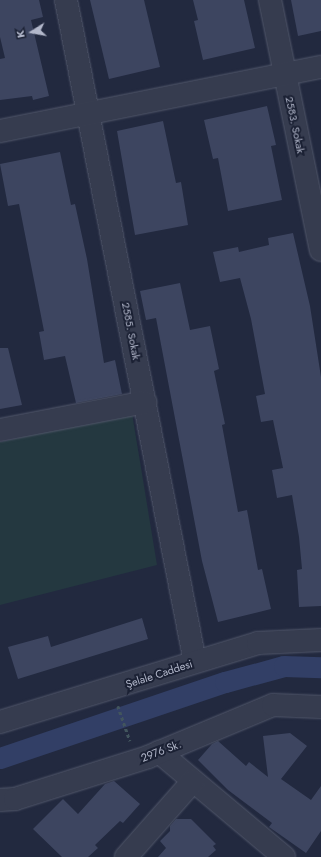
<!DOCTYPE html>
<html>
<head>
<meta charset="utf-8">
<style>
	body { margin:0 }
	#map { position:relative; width:321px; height:857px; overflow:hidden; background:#22293f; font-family:Jost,sans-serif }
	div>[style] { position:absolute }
	.green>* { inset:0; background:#243840 }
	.canal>* { height:21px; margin:-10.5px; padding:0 10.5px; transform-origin:10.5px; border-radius:10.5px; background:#323f66 }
	.building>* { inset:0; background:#3d4560 }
	.path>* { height:2.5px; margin-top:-1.25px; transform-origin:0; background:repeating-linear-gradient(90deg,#42555d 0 3px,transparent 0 6px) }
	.roads { filter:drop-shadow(0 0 1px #51576a) drop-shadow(0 0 1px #51576a) }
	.minor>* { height:22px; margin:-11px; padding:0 11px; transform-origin:11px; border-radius:11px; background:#363c4f }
	.tertiary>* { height:22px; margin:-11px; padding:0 11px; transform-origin:11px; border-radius:11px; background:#363c4f }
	span { translate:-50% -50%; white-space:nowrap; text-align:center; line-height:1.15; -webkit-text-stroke:4px #1b2134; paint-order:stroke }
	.street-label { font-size:11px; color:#b2b7ca }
	.north { position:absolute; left:12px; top:12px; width:40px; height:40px; -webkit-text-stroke:3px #1b2134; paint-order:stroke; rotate:259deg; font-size:11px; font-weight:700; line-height:16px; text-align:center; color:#b2b7ca }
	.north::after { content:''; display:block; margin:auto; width:14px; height:18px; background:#b2b7ca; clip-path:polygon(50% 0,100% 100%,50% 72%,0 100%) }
</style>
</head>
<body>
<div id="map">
	<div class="green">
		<i style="clip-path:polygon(132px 413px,157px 565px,0 605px,0 442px)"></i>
	</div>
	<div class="canal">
		<i style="left:0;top:758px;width:237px;rotate:-18.7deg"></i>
		<i style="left:225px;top:682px;width:61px;rotate:-15.2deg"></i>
		<i style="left:284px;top:666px;width:37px;rotate:2deg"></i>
	</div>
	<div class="building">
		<i style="clip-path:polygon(0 0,39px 0,43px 17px,31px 20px,49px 96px,33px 100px,32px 96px,0 100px,0 59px,5px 58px,0 37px)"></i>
		<i style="clip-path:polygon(90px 0,144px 0,160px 67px,109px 79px)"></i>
		<i style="clip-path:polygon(193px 0,244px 0,255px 48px,203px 60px,194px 21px,198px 20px)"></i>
		<i style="clip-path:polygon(291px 0,321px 0,321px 31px,298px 36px)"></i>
		<i style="clip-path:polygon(267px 106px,276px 145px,271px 146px,282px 200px,228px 211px,218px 158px,213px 159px,204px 120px)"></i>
		<i style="clip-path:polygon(163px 121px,176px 183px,181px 182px,188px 225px,135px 235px,117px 131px)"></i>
		<i style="clip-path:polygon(60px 152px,71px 205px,75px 204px,87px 259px,104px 363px,115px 360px,122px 394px,76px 403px,65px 356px,44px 360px,39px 332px,44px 331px,19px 204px,8px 206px,0 164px)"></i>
		<i style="clip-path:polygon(293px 233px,310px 306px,321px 377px,321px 606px,299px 607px,297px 570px,302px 569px,299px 537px,292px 495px,277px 498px,272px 470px,283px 468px,273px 420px,261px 422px,256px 396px,265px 394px,251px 319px,240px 278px,220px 282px,213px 252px,238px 247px,239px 252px,269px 245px,268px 238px)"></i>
		<i style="clip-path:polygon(180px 283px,190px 330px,210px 326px,219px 369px,214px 371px,225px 424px,222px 425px,238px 512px,247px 510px,258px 570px,262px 569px,271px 609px,218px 622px,202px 561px,156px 318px,146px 320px,140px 291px)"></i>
		<i style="clip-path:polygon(0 348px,8px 348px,22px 405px,0 409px)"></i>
		<i style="clip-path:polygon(142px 618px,148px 639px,18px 679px,8px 647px,48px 636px,51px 647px)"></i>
		<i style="clip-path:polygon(290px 733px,307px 746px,281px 779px,311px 800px,321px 786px,321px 831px,306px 853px,269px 827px,272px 823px,228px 790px,198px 760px,212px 744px,218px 741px,246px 766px,249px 762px,268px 777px,263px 736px)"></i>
		<i style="clip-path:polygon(114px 781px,140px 804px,123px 823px,120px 821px,95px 845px,98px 848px,88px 857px,62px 857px,33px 829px,63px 799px,78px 814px,105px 784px)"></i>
		<i style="clip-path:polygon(176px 819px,191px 819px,216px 844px,213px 846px,216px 850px,208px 857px,158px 857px,166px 848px,160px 841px,170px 831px,170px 826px)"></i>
	</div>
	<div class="path">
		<i style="left:118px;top:706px;width:37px;rotate:71deg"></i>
	</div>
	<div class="roads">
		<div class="minor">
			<i style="left:66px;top:0;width:674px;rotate:78.97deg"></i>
			<i style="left:270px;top:0;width:255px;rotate:78.5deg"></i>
			<i style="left:0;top:131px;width:327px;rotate:-11.3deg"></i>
			<i style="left:0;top:430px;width:148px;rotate:-10.9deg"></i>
			<i style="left:159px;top:752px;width:163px;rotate:40deg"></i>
			<i style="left:0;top:800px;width:15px;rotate:-4deg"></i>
			<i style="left:15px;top:799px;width:139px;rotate:-17.5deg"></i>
			<i style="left:148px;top:757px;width:135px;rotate:-22.6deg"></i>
			<i style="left:273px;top:705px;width:48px;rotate:2.4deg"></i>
			<i style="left:126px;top:857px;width:101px;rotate:-48.6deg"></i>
		</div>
		<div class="tertiary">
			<i style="left:0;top:722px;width:270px;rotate:-17deg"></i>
			<i style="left:258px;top:643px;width:63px;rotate:-2.7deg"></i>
		</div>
	</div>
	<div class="street-label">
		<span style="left:295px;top:125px;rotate:78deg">2583. Sokak</span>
		<span style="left:131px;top:331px;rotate:79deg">2585. Sokak</span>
		<span style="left:159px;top:674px;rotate:-18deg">Şelale Caddesi</span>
		<span style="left:161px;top:751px;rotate:-21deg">2976 Sk.</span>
	</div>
	<div class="north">K</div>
</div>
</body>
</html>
